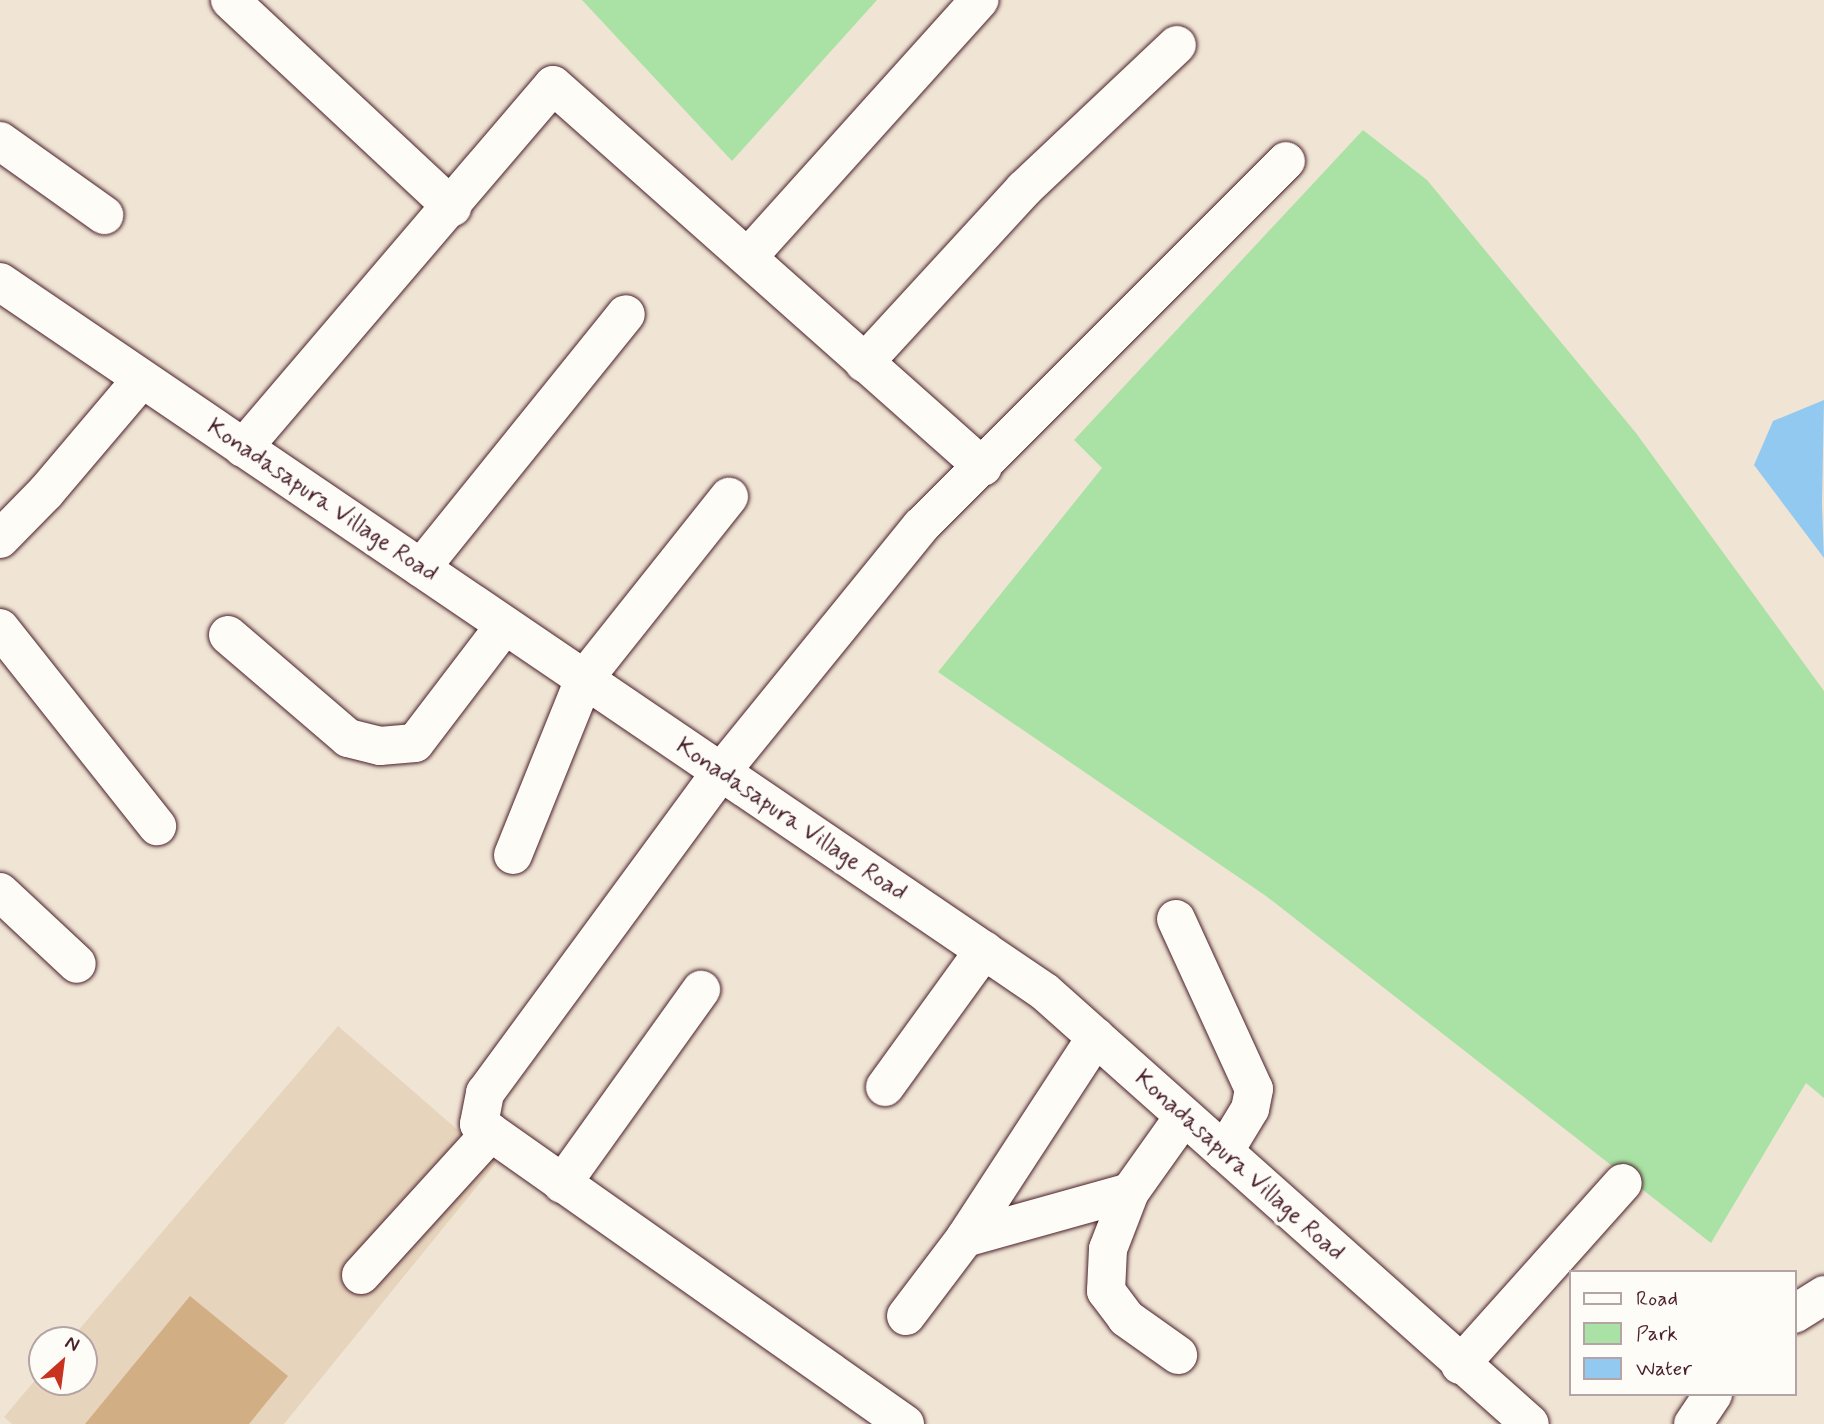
<!DOCTYPE html>
<html>
<head>
<meta charset="utf-8">
<style>
	body { margin:0 }
	#map { position:relative; width:1824px; height:1424px; overflow:hidden; background:#f0e5d4; font-family:Mynerve,sans-serif }
	div>[style] { position:absolute }
	.built>* { inset:0; background:#e7d4bc }
	.green>* { inset:0; background:#aae2a5 }
	.water>* { inset:0; background:#92c9f1 }
	.building>* { inset:0; background:#d2ae84 }
	.roads { filter:drop-shadow(0 0 2px #4a1f2b) drop-shadow(0 0 2px #4a1f2b) }
	.minor>* { height:38px; margin:-19px; padding:0 19px; transform-origin:19px; border-radius:19px; background:#fdfcf7 }
	span { translate:-50% -50%; white-space:nowrap; text-align:center; line-height:1.15; -webkit-text-stroke:7px #fdfcf7; paint-order:stroke }
	.street-label { font-size:24px; color:#4a1f2b }
	.legend { position:absolute; left:1569px; top:1270px; width:228px; height:126px; box-sizing:border-box; background:#fdfcf7; border:2px solid #b5a4a5; margin:0; padding:9px 12px; list-style:none; font-size:21px; color:#4a1f2b }
	.legend li { display:flex; align-items:center; gap:14px; height:35px }
	.legend b { width:35px; border:2px solid #b5a4a5 }
	.north { position:absolute; left:28px; top:1326px; width:70px; height:70px; box-sizing:border-box; background:#fdfcf7; border:2px solid #b5a4a5; border-radius:50%; rotate:28deg; font-size:19px; font-weight:700; line-height:28px; text-align:center; color:#4a1f2b }
	.north::after { content:''; display:block; margin:auto; width:24px; height:32px; background:#c8321e; clip-path:polygon(50% 0,100% 100%,50% 72%,0 100%) }
</style>
</head>
<body>
<div id="map">
	<div class="built">
		<i style="clip-path:polygon(338px 1026px,496px 1163px,284px 1424px,12px 1424px,4px 1417px,42px 1372px,42px 1382px,84px 1382px,84px 1340px,70px 1340px)"></i>
	</div>
	<div class="green">
		<i style="clip-path:polygon(582px 0,877px 0,732px 161px)"></i>
		<i style="clip-path:polygon(1363px 130px,1427px 180px,1636px 433px,1824px 691px,1824px 1098px,1806px 1083px,1711px 1243px,1266px 896px,938px 672px,1102px 468px,1074px 440px)"></i>
	</div>
	<div class="water">
		<i style="clip-path:polygon(1824px 400px,1822px 504px,1824px 558px,1754px 465px,1773px 421px)"></i>
	</div>
	<div class="building">
		<i style="clip-path:polygon(190px 1296px,288px 1376px,249px 1424px,85px 1424px)"></i>
	</div>
	<div class="roads">
		<div class="minor">
			<i style="left:230px;top:0;width:304px;rotate:43deg"></i>
			<i style="left:0;top:141px;width:128px;rotate:35.4deg"></i>
			<i style="left:748px;top:257px;width:346px;rotate:-48deg"></i>
			<i style="left:0;top:282px;width:1263px;rotate:34.19deg"></i>
			<i style="left:1045px;top:992px;width:649px;rotate:41.69deg"></i>
			<i style="left:864px;top:363px;width:236px;rotate:-47.4deg"></i>
			<i style="left:1024px;top:189px;width:210px;rotate:-43.3deg"></i>
			<i style="left:243px;top:448px;width:477px;rotate:-49.5deg"></i>
			<i style="left:553px;top:85px;width:575px;rotate:41.62deg"></i>
			<i style="left:0;top:539px;width:66px;rotate:-45.6deg"></i>
			<i style="left:46px;top:492px;width:148px;rotate:-49.7deg"></i>
			<i style="left:421px;top:568px;width:326px;rotate:-51.1deg"></i>
			<i style="left:0;top:628px;width:253px;rotate:51.6deg"></i>
			<i style="left:228px;top:635px;width:158px;rotate:40.6deg"></i>
			<i style="left:348px;top:738px;width:33px;rotate:14deg"></i>
			<i style="left:380px;top:746px;width:35px;rotate:-5deg"></i>
			<i style="left:415px;top:743px;width:148px;rotate:-52.7deg"></i>
			<i style="left:513px;top:855px;width:190px;rotate:-68deg"></i>
			<i style="left:584px;top:679px;width:233px;rotate:-51.5deg"></i>
			<i style="left:0;top:892px;width:105px;rotate:43.1deg"></i>
			<i style="left:1176px;top:919px;width:187px;rotate:65.4deg"></i>
			<i style="left:1254px;top:1089px;width:20px;rotate:101deg"></i>
			<i style="left:1250px;top:1109px;width:50px;rotate:121.2deg"></i>
			<i style="left:885px;top:1087px;width:169px;rotate:-54.1deg"></i>
			<i style="left:562px;top:1184px;width:239px;rotate:-54.4deg"></i>
			<i style="left:1130px;top:1192px;width:61px;rotate:111.1deg"></i>
			<i style="left:1108px;top:1249px;width:42px;rotate:92.7deg"></i>
			<i style="left:1106px;top:1291px;width:34px;rotate:53deg"></i>
			<i style="left:1126px;top:1318px;width:64px;rotate:35.4deg"></i>
			<i style="left:965px;top:1238px;width:171px;rotate:-15.6deg"></i>
			<i style="left:1130px;top:1192px;width:93px;rotate:-54.6deg"></i>
			<i style="left:361px;top:1275px;width:193px;rotate:-47.7deg"></i>
			<i style="left:1794px;top:1314px;width:36px;rotate:-32deg"></i>
			<i style="left:906px;top:1316px;width:98px;rotate:-52.9deg"></i>
			<i style="left:965px;top:1238px;width:240px;rotate:-56.9deg"></i>
			<i style="left:1460px;top:1365px;width:244px;rotate:-48.2deg"></i>
			<i style="left:905px;top:1424px;width:521px;rotate:-144.85deg"></i>
			<i style="left:479px;top:1124px;width:32px;rotate:-79deg"></i>
			<i style="left:485px;top:1093px;width:398px;rotate:-53.7deg"></i>
			<i style="left:721px;top:772px;width:317px;rotate:-50.9deg"></i>
			<i style="left:921px;top:526px;width:516px;rotate:-45deg"></i>
			<i style="left:1693px;top:1424px;width:36px;rotate:-56deg"></i>
		</div>
	</div>
	<div class="street-label">
		<span style="left:322px;top:501px;rotate:34deg">Konadasapura Village Road</span>
		<span style="left:791px;top:820px;rotate:34deg">Konadasapura Village Road</span>
		<span style="left:1239px;top:1166px;rotate:42deg">Konadasapura Village Road</span>
	</div>
	<ul class="legend">
	<li><b style="height:9px;background:#fdfcf7"></b>Road</li>
	<li><b style="height:19px;background:#aae2a5"></b>Park</li>
	<li><b style="height:19px;background:#92c9f1"></b>Water</li>
	</ul>
	<div class="north">N</div>
</div>
</body>
</html>
